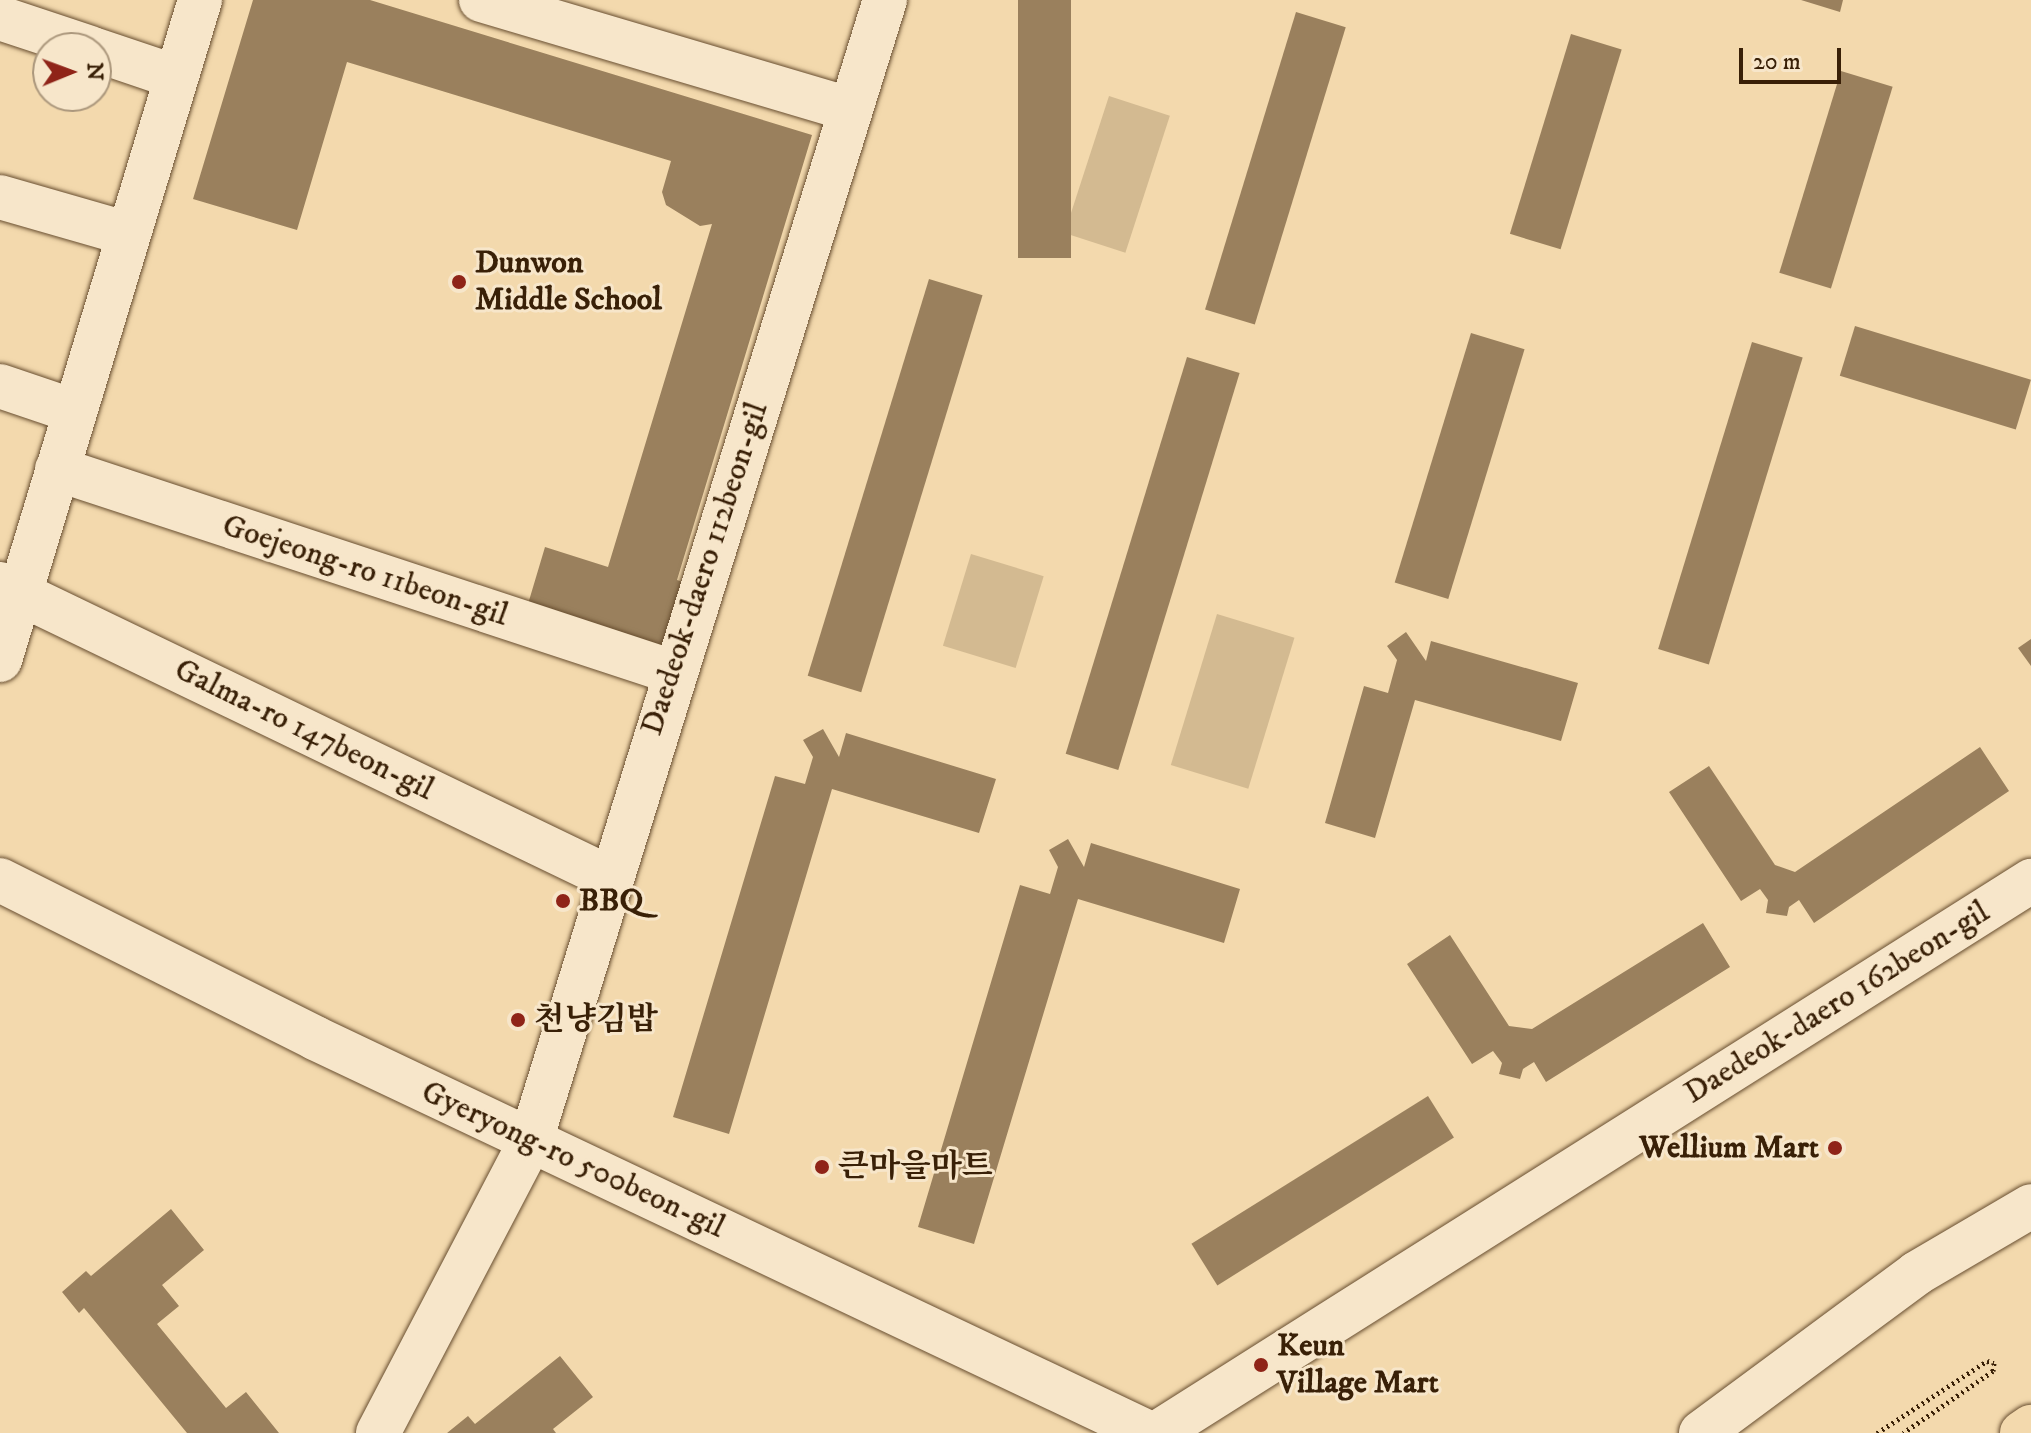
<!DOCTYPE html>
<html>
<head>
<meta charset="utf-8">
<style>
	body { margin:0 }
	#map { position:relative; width:2031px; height:1433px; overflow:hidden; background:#f3d9ad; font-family:"IM FELL DW Pica","Noto Serif KR",serif }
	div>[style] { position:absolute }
	.green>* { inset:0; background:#d3ba91; transform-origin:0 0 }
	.building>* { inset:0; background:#9a805d; transform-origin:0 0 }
	.path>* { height:5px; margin-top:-2.5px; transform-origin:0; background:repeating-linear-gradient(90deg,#392007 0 2px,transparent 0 6px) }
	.roads { filter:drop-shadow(0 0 2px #684e30) drop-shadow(0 0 2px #684e30) }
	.minor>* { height:44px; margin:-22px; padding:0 22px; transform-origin:22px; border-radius:22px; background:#f7e6ca }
	.major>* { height:44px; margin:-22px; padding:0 22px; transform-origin:22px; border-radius:22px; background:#f3d9ad }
	.dots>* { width:22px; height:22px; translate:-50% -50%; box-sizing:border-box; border:4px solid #f7e6ca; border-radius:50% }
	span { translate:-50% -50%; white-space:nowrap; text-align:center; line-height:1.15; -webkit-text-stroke:6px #f7e6ca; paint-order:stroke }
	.poi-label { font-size:32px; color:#392007; font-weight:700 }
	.left { translate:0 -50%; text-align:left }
	.right { translate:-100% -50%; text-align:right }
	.street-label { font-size:32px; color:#392007 }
	.north { position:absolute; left:32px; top:32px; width:80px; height:80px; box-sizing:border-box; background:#f7e6ca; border:2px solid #ab977c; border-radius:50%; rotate:89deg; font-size:22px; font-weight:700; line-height:32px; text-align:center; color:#392007 }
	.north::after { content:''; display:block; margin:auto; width:28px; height:36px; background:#8f2418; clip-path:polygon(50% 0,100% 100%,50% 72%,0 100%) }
	.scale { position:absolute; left:1739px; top:48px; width:102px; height:36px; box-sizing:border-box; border:4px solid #392007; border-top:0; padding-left:10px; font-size:24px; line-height:28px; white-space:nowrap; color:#392007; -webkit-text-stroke:6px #f7e6ca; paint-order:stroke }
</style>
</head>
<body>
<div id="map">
	<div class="green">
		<i style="left:1109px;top:96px;width:64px;height:144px;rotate:18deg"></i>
		<i style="left:971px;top:554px;width:76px;height:96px;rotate:17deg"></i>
		<i style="left:1217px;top:614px;width:81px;height:158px;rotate:17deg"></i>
	</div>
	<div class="building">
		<i style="clip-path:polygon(253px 0,370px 0,812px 135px,677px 580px,694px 586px,673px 659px,525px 614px,545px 547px,608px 567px,712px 224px,700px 226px,666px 205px,662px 192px,671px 161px,347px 62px,297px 230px,193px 199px)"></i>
		<i style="left:1018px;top:0;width:53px;height:258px"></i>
		<i style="clip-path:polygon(1801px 0,1843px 0,1840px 12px)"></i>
		<i style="left:1296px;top:12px;width:52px;height:311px;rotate:17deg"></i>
		<i style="left:1571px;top:34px;width:53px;height:209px;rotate:17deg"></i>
		<i style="left:1841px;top:71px;width:54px;height:211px;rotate:17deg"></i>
		<i style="left:929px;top:279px;width:56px;height:415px;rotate:17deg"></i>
		<i style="left:1855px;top:326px;width:184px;height:52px;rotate:17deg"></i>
		<i style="left:1471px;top:333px;width:56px;height:261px;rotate:17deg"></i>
		<i style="left:1752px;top:342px;width:53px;height:321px;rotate:17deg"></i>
		<i style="left:1187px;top:357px;width:55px;height:415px;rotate:17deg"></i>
		<i style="clip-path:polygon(1406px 632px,1426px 661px,1431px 641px,1578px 683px,1561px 741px,1415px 700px,1375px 838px,1325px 823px,1364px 686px,1388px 693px,1397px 660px,1387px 646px)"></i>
		<i style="clip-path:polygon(2031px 639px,2031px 666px,2018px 648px)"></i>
		<i style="clip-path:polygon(823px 729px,839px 757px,846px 733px,996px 779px,979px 833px,832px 789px,729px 1134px,673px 1117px,775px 776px,805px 784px,813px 757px,803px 740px)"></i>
		<i style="clip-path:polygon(1980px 747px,2009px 791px,1814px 923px,1799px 900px,1789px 907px,1787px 916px,1766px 913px,1768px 900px,1760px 889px,1741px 901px,1669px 792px,1709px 766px,1775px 865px,1795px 872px)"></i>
		<i style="clip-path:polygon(1068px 839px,1084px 867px,1091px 843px,1240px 889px,1224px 943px,1078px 899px,974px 1244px,918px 1227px,1020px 885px,1050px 894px,1058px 867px,1049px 850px)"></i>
		<i style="clip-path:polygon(1703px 923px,1730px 967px,1546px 1082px,1534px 1062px,1523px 1069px,1520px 1079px,1499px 1074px,1502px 1063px,1493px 1051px,1472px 1064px,1407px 964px,1450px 935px,1509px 1026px,1532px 1029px)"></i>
		<i style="left:1428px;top:1096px;width:49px;height:279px;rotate:58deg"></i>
		<i style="clip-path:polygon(171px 1209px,204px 1250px,162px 1285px,179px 1306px,157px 1324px,226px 1408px,246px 1392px,279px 1433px,187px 1433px,84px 1308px,79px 1313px,62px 1292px,86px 1271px,91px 1276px)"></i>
		<i style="clip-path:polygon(560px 1356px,593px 1397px,553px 1429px,556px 1433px,447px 1433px,468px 1416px,475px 1424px)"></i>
	</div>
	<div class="path">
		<i style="left:1877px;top:1433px;width:131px;rotate:-33.2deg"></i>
		<i style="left:1987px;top:1361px;width:7px;rotate:16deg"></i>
		<i style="left:1994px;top:1363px;width:8px;rotate:97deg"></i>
		<i style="left:1993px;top:1371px;width:109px;rotate:145.4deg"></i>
	</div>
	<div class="roads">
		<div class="minor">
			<i style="left:481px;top:0;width:385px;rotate:16.5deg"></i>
			<i style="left:0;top:18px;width:95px;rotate:18.4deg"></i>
			<i style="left:96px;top:50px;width:84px;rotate:18.6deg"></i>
			<i style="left:0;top:197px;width:133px;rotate:16.1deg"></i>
			<i style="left:0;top:386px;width:78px;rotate:18.7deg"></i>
			<i style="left:57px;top:469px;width:649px;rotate:18.24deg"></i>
			<i style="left:0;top:584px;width:675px;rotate:25.73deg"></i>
			<i style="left:0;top:660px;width:690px;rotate:-73.14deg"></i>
			<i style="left:0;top:880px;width:352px;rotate:26.6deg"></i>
			<i style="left:315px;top:1038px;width:923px;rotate:25.34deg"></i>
			<i style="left:378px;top:1433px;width:331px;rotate:-62.4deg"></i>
			<i style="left:531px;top:1140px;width:1194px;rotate:-72.75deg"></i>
			<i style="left:1157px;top:1433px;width:1034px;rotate:-32.28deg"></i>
			<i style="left:1701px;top:1433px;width:269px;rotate:-36.5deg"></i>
			<i style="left:1917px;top:1273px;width:132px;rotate:-30.4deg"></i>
		</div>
		<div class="major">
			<i style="left:2022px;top:1433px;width:11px;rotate:-34deg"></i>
		</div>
	</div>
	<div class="dots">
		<i style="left:459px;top:282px;background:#8f2418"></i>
		<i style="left:563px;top:901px;background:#8f2418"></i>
		<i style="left:518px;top:1020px;background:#8f2418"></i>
		<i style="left:1835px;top:1148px;background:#8f2418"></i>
		<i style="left:822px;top:1167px;background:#8f2418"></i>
		<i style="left:1261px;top:1365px;background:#8f2418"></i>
	</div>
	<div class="poi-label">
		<span class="left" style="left:475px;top:282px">Dunwon<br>Middle School</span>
		<span class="left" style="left:579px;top:901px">BBQ</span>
		<span class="left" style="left:534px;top:1020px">천냥김밥</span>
		<span class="right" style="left:1819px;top:1148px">Wellium Mart</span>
		<span class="left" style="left:838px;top:1167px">큰마을마트</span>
		<span class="left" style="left:1277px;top:1365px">Keun<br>Village Mart</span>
	</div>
	<div class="street-label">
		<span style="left:705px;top:569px;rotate:-72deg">Daedeok-daero 112beon-gil</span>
		<span style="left:365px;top:571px;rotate:18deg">Goejeong-ro 11beon-gil</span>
		<span style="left:304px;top:730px;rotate:26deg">Galma-ro 147beon-gil</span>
		<span style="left:1837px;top:1003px;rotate:-32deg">Daedeok-daero 162beon-gil</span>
		<span style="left:573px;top:1160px;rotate:25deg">Gyeryong-ro 500beon-gil</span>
	</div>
	<div class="north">N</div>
	<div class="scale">20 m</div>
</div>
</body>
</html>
